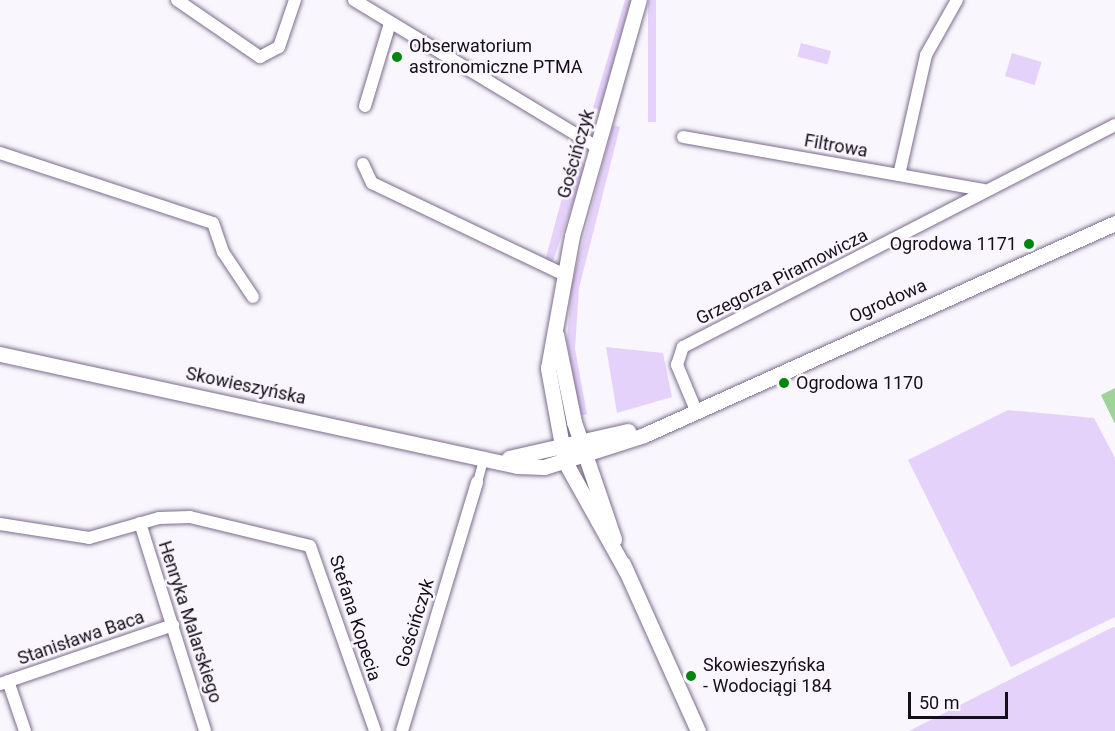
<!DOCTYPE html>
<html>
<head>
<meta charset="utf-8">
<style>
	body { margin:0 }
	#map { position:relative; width:1115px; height:731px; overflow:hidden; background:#f9f6fd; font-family:Roboto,sans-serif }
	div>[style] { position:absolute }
	.green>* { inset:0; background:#e5d2fb; transform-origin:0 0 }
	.building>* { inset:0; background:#9ed39a }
	.roads { filter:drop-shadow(0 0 2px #7b6d8b) drop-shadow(0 0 2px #7b6d8b) }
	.pedestrian>* { height:9px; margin:-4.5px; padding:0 4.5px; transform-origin:4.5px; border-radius:4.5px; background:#fff }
	.minor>* { height:12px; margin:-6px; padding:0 6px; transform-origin:6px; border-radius:6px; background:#fff }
	.tertiary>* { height:15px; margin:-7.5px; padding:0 7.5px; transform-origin:7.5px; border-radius:7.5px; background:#fff }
	.dots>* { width:16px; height:16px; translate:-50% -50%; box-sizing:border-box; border:3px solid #f9f6fd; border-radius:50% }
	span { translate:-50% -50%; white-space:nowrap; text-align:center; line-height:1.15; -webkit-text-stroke:5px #f9f6fd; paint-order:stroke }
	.poi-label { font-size:18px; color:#150f1b }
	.left { translate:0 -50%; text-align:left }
	.right { translate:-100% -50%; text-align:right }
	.street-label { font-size:18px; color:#150f1b }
	.scale { position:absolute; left:908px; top:692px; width:100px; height:27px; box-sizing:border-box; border:3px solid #150f1b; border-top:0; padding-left:8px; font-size:18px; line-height:21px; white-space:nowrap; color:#150f1b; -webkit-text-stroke:4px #f9f6fd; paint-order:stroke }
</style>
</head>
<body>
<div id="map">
	<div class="green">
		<i style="clip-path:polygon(625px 0,631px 0,599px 111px,593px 108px)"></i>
		<i style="left:648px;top:0;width:8px;height:122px"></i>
		<i style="left:801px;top:43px;width:31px;height:14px;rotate:15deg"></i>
		<i style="left:1012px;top:53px;width:31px;height:24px;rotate:17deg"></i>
		<i style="clip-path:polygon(613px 125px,620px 127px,579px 288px,575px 349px,587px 414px,580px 416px,567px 341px,571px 287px)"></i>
		<i style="clip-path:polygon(576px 146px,585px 167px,552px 264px,545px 261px)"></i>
		<i style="clip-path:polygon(606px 347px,663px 353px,672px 397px,617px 413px)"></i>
		<i style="clip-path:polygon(1008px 410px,1094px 418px,1115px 458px,1115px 617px,1011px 667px,908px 460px)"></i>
		<i style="clip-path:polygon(1115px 627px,1115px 731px,909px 731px,1111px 628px)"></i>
	</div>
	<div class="building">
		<i style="clip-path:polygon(1115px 388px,1115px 424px,1101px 395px)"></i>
	</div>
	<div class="roads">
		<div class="pedestrian">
			<i style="left:477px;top:482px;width:27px;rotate:-75deg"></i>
		</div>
		<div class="minor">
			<i style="left:177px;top:0;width:101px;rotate:34.5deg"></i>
			<i style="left:260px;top:57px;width:21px;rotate:-28deg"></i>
			<i style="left:279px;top:47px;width:50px;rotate:-71.2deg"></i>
			<i style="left:354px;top:0;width:285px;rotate:31.2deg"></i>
			<i style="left:365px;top:106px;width:87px;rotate:-73.2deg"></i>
			<i style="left:683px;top:137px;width:305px;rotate:10deg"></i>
			<i style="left:0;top:153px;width:224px;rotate:18.2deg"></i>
			<i style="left:213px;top:223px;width:31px;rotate:71deg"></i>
			<i style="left:223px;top:252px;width:54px;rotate:56.3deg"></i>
			<i style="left:363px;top:164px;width:21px;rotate:65deg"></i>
			<i style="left:372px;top:183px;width:212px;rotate:25.5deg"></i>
			<i style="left:899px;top:175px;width:123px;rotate:-77.3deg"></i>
			<i style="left:926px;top:55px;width:63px;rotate:-60.6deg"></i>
			<i style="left:695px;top:408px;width:47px;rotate:-112.7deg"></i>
			<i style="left:677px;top:365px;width:19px;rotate:-72deg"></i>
			<i style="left:683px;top:347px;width:486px;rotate:-27.2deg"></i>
			<i style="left:140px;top:523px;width:218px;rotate:72.6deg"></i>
			<i style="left:0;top:524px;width:90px;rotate:8.9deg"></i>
			<i style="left:89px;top:538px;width:73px;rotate:-15.9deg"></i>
			<i style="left:159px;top:518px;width:31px;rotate:-2deg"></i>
			<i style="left:190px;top:517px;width:123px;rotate:13.6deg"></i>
			<i style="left:310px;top:546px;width:196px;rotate:70.6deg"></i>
			<i style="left:8px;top:681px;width:53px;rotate:71.2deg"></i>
			<i style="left:0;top:684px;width:183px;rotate:-18.8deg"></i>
			<i style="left:402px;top:731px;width:260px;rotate:-73.2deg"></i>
		</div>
		<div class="tertiary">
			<i style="left:556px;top:334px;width:90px;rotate:78.4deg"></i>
			<i style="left:574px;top:422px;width:124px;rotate:71.1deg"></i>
			<i style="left:0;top:354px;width:529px;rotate:12.22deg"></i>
			<i style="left:517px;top:466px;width:27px;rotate:2deg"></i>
			<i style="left:544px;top:467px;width:105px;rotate:-17.7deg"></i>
			<i style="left:644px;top:435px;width:517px;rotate:-24.23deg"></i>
			<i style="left:509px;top:458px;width:122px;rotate:-12.8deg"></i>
			<i style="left:623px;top:564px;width:183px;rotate:65.8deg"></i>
			<i style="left:626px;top:571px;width:125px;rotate:-119.2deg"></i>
			<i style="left:565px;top:462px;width:96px;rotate:-100.3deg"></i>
			<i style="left:548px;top:368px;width:134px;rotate:-79.7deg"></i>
			<i style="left:572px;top:236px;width:245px;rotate:-74.2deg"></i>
		</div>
	</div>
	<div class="dots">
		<i style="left:397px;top:57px;background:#00860b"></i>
		<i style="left:1029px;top:244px;background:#00860b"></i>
		<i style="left:784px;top:383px;background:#00860b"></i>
		<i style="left:691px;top:676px;background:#00860b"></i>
	</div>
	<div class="poi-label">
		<span class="left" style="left:409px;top:57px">Obserwatorium<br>astronomiczne PTMA</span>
		<span class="right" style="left:1017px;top:244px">Ogrodowa 1171</span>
		<span class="left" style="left:796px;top:383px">Ogrodowa 1170</span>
		<span class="left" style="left:703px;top:676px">Skowieszyńska<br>- Wodociągi 184</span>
	</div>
	<div class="street-label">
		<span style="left:836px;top:146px;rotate:10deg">Filtrowa</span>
		<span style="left:576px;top:154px;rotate:-74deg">Gościńczyk</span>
		<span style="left:782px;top:277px;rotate:-27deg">Grzegorza Piramowicza</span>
		<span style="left:888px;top:301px;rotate:-24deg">Ogrodowa</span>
		<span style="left:246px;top:386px;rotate:12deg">Skowieszyńska</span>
		<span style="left:355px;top:618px;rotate:72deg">Stefana Kopecia</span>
		<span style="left:190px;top:622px;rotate:72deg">Henryka Malarskiego</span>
		<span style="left:415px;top:623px;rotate:-73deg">Gościńczyk</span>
		<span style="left:81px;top:638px;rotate:-19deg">Stanisława Baca</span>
	</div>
	<div class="scale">50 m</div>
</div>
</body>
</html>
